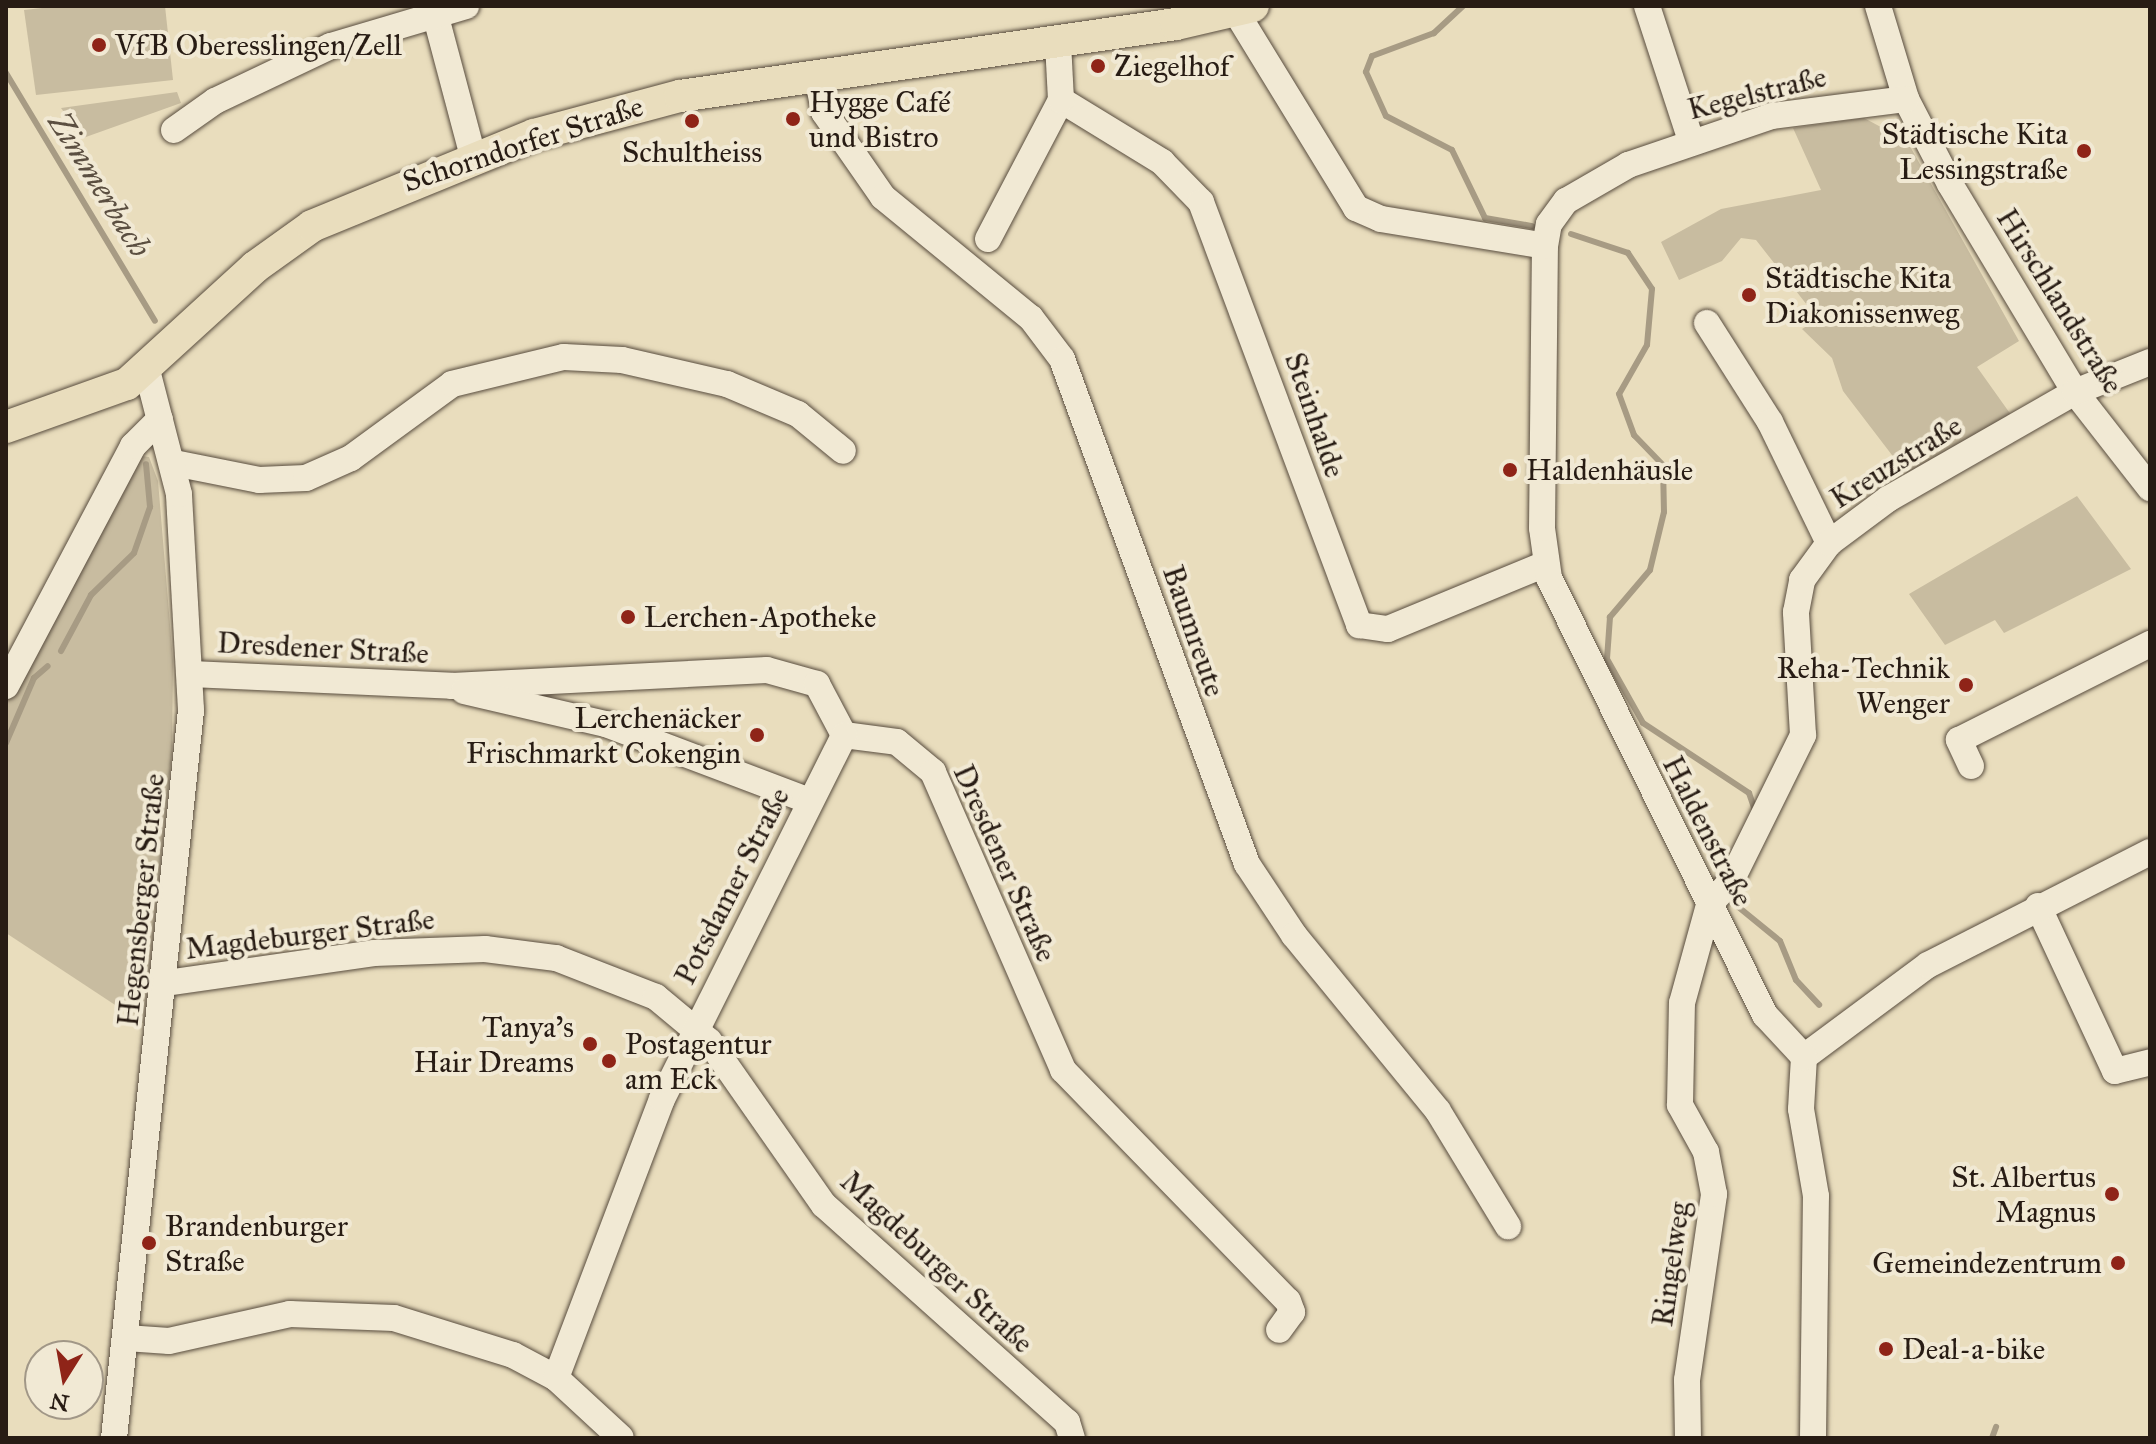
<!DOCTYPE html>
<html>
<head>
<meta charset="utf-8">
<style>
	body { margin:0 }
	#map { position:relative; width:2156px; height:1444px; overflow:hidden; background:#e9ddbd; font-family:"IM FELL Great Primer",serif }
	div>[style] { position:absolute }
	.green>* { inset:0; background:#c8bca0 }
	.stream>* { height:6px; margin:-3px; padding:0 3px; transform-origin:3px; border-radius:3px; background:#a79b84 }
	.roads { filter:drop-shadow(0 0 2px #584c3e) drop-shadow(0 0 2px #584c3e) }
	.minor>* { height:26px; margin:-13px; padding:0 13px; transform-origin:13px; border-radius:13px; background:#f1e9d4 }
	.major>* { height:32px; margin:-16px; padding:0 16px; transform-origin:16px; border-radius:16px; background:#e9ddbd }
	.dots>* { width:22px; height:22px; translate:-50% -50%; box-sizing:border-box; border:4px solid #f1e9d4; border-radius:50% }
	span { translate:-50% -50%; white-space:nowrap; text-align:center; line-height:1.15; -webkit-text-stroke:8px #f1e9d4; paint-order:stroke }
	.poi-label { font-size:30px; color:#281c14 }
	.left { translate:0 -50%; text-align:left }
	.right { translate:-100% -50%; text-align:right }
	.street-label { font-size:30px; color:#281c14 }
	.water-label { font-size:32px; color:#5b4f41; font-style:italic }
	.frame { position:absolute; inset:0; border:8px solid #281c14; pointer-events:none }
	.north { position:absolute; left:24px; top:1340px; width:80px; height:80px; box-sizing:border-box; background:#f1e9d4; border:2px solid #a19787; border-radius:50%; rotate:191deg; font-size:22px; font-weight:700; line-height:32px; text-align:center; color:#281c14 }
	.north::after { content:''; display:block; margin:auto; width:28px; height:36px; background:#8f2418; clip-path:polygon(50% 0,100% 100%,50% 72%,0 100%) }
</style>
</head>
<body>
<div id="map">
	<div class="green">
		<i style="clip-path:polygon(60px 6px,165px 6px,173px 80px,36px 95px,24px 10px)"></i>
		<i style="clip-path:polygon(177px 92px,181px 103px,83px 138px,61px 108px)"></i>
		<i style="clip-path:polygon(1864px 118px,1907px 141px,2019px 341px,1977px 367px,2014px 419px,1911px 480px,1843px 391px,1832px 358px,1802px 329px,1818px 319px,1756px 240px,1741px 238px,1722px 261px,1679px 280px,1661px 242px,1721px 209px,1821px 190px,1793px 128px)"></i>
		<i style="clip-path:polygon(133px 455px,149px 457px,158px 481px,173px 661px,172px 752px,144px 1024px,6px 933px,6px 698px)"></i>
		<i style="clip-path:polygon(2077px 496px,2131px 569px,2004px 633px,1995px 620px,1945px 645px,1909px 594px)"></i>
	</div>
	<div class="stream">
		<i style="left:1463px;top:6px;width:40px;rotate:137deg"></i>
		<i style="left:1434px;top:33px;width:66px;rotate:159.6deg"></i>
		<i style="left:1372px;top:56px;width:17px;rotate:111deg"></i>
		<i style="left:1366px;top:72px;width:48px;rotate:65.6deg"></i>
		<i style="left:1386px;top:116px;width:74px;rotate:27.3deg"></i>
		<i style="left:1452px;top:150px;width:76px;rotate:64.1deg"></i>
		<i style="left:1485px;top:218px;width:48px;rotate:9.7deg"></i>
		<i style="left:6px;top:73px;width:289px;rotate:59deg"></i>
		<i style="left:1571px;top:234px;width:60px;rotate:18.4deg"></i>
		<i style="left:1628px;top:253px;width:43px;rotate:56.3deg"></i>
		<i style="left:1652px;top:289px;width:56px;rotate:95.1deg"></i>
		<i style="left:1647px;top:345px;width:56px;rotate:119.7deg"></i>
		<i style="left:1619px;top:394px;width:44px;rotate:69.9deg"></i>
		<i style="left:1634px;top:435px;width:42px;rotate:46deg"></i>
		<i style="left:1663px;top:465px;width:47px;rotate:88.8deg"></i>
		<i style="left:1664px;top:512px;width:60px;rotate:103.6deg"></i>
		<i style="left:1650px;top:570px;width:62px;rotate:130.4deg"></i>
		<i style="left:1610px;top:617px;width:42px;rotate:94.1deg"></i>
		<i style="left:1607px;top:659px;width:73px;rotate:60.6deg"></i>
		<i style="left:1643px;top:723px;width:127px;rotate:33.4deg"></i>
		<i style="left:1749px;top:793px;width:18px;rotate:71deg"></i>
		<i style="left:61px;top:651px;width:64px;rotate:-61.8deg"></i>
		<i style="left:91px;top:595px;width:60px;rotate:-44.3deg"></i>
		<i style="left:134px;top:553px;width:49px;rotate:-70.8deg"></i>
		<i style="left:150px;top:507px;width:43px;rotate:-95.3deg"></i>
		<i style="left:6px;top:743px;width:71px;rotate:-66.7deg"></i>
		<i style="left:34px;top:678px;width:18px;rotate:-41deg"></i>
		<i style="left:1731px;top:901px;width:63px;rotate:39.2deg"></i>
		<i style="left:1780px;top:941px;width:42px;rotate:67.7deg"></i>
		<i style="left:1796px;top:980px;width:34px;rotate:47deg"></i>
		<i style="left:1992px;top:1438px;width:12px;rotate:-70deg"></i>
	</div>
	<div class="roads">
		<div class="minor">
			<i style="left:433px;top:6px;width:155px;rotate:75.1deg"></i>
			<i style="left:1647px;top:6px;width:142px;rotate:71.9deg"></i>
			<i style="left:1878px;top:6px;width:97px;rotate:73.2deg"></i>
			<i style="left:1906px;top:99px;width:96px;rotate:62.6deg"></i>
			<i style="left:1950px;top:184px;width:243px;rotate:59deg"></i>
			<i style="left:2075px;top:392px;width:122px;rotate:52deg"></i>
			<i style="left:1236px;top:12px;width:230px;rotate:58.5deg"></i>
			<i style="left:1356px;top:208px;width:27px;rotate:24deg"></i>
			<i style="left:1381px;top:219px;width:166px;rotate:9.3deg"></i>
			<i style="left:817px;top:75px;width:38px;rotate:79deg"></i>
			<i style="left:824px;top:112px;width:103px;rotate:55.2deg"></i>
			<i style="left:883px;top:197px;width:191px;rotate:39.3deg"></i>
			<i style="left:1031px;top:318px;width:51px;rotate:52.9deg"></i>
			<i style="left:1062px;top:359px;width:538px;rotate:69.88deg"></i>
			<i style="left:1247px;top:864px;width:85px;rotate:56.5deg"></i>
			<i style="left:1294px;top:935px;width:227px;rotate:50.7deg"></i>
			<i style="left:1438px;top:1111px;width:135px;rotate:58.7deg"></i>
			<i style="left:1061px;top:100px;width:119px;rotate:31.5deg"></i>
			<i style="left:1162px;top:162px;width:56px;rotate:45.7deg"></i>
			<i style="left:1201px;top:202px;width:452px;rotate:69.5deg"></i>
			<i style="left:1359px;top:625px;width:29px;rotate:8deg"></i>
			<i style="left:1388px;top:629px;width:171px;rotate:-22.4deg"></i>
			<i style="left:174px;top:130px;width:50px;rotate:-35.3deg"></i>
			<i style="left:215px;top:101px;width:128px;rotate:-25.4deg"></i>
			<i style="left:331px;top:46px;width:141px;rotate:-16.5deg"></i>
			<i style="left:988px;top:239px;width:157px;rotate:-62.3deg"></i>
			<i style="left:1061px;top:100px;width:58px;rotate:-93deg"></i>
			<i style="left:1707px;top:323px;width:117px;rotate:57.5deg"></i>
			<i style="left:1770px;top:422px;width:135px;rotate:64deg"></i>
			<i style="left:174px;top:463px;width:87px;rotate:11.3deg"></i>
			<i style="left:259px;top:480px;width:47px;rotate:-2.4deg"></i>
			<i style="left:306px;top:478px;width:49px;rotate:-24deg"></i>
			<i style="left:351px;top:458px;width:125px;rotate:-36.2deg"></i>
			<i style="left:452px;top:384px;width:115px;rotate:-13.6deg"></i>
			<i style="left:564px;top:357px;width:58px;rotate:3deg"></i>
			<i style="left:622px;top:360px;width:108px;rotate:12.9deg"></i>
			<i style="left:727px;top:384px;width:77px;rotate:22.9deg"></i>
			<i style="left:798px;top:414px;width:58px;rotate:39.4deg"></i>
			<i style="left:191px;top:674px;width:261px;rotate:2.6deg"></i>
			<i style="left:452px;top:686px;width:315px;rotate:-2.9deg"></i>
			<i style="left:767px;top:670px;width:52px;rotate:15.6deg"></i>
			<i style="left:817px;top:684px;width:58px;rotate:62.1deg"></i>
			<i style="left:6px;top:686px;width:272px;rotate:-62.1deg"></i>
			<i style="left:133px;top:446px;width:38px;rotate:-45deg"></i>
			<i style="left:464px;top:691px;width:146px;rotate:13.1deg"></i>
			<i style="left:606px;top:724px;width:218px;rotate:20.7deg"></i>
			<i style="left:844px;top:735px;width:53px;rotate:7.5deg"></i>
			<i style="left:897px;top:742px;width:47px;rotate:39.8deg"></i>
			<i style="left:933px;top:772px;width:325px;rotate:66.4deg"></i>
			<i style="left:1063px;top:1070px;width:322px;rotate:45.8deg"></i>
			<i style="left:1288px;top:1301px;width:12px;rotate:70deg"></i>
			<i style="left:1292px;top:1312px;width:22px;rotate:126deg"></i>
			<i style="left:1971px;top:766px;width:29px;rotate:-115deg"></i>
			<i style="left:1959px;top:740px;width:214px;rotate:-26.7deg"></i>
			<i style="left:2038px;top:906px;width:182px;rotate:65deg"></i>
			<i style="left:2115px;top:1071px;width:36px;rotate:-14deg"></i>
			<i style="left:166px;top:983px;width:210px;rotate:-8.2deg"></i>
			<i style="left:374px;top:953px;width:111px;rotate:-2.1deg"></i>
			<i style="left:485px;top:949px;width:72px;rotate:7.2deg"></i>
			<i style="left:556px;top:958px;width:107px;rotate:21.3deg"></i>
			<i style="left:656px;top:997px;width:69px;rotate:39.7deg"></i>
			<i style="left:709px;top:1041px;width:200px;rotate:55deg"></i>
			<i style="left:824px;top:1205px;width:326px;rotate:41.8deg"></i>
			<i style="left:1067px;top:1422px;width:17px;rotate:73deg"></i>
			<i style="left:1804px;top:1057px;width:154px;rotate:-36.6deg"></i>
			<i style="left:1928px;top:965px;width:249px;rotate:-27deg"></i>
			<i style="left:126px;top:1338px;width:43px;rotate:4deg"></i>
			<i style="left:169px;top:1341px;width:124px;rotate:-12.6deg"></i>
			<i style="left:290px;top:1314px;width:104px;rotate:2.2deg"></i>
			<i style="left:394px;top:1318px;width:125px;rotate:17.3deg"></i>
			<i style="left:513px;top:1355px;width:49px;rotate:28.1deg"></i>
			<i style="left:556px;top:1378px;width:88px;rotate:42.7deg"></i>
			<i style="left:556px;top:1378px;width:298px;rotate:-69.2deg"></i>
			<i style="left:662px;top:1099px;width:407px;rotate:-63.4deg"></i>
			<i style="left:114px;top:1438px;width:732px;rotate:-83.96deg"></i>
			<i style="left:191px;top:710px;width:216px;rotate:-93.2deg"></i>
			<i style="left:179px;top:494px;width:128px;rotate:-104.5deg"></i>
			<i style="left:1688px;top:1438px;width:58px;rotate:-91deg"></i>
			<i style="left:1687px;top:1380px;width:188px;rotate:-81.7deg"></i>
			<i style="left:1714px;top:1194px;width:43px;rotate:-100.8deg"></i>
			<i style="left:1706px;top:1152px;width:54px;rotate:-119deg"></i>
			<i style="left:1680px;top:1105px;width:102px;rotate:-88.9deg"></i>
			<i style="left:1682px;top:1003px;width:102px;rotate:-74.6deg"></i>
			<i style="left:1709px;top:905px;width:33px;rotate:-47deg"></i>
			<i style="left:1731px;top:881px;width:163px;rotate:-63.7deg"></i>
			<i style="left:1803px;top:735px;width:123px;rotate:-93.3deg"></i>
			<i style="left:1796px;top:612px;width:33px;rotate:-79deg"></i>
			<i style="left:1802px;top:580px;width:46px;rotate:-53.9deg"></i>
			<i style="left:1829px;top:543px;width:74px;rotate:-36.7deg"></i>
			<i style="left:1888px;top:499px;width:215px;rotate:-29.8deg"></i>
			<i style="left:2075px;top:392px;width:81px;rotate:-21.8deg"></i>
			<i style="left:1813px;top:1438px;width:242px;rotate:-89.3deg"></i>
			<i style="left:1816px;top:1196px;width:88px;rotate:-99.8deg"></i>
			<i style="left:1801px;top:1109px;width:52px;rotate:-86.7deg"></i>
			<i style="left:1804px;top:1057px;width:57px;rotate:-132.9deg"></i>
			<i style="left:1765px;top:1015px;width:487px;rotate:-116.3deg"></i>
			<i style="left:1549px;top:578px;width:50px;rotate:-98deg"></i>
			<i style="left:1542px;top:528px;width:282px;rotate:-89.4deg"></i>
			<i style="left:1545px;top:246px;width:22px;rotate:-80deg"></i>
			<i style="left:1549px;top:224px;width:29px;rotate:-54deg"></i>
			<i style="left:1566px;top:201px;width:72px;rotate:-30.1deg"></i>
			<i style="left:1628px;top:165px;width:152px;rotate:-18.8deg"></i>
			<i style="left:1772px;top:116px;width:135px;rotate:-7.2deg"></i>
		</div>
		<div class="major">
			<i style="left:6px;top:427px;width:128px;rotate:-19.6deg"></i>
			<i style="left:127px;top:384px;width:173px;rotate:-42.4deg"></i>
			<i style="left:255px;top:267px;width:70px;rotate:-35.7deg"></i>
			<i style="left:312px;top:226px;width:240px;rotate:-22.3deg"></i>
			<i style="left:534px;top:135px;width:151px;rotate:-15deg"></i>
			<i style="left:680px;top:96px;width:501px;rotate:-8.26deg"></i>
			<i style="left:1176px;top:24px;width:79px;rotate:-13.2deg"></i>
		</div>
	</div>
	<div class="dots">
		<i style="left:99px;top:45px;background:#8f2418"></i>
		<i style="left:1098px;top:66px;background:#8f2418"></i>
		<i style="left:793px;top:119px;background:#8f2418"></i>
		<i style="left:692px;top:121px;background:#8f2418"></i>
		<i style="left:2084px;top:151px;background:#8f2418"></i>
		<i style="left:1749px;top:295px;background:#8f2418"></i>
		<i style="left:1510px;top:470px;background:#8f2418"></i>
		<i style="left:628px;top:617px;background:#8f2418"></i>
		<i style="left:1966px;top:685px;background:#8f2418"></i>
		<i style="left:757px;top:735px;background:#8f2418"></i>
		<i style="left:590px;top:1044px;background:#8f2418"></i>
		<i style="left:609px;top:1061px;background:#8f2418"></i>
		<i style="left:2112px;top:1194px;background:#8f2418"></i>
		<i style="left:149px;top:1243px;background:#8f2418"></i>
		<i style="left:2118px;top:1263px;background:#8f2418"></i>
		<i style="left:1886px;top:1349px;background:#8f2418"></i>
	</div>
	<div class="poi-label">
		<span class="left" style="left:115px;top:45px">VfB Oberesslingen/Zell</span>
		<span class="left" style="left:1114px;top:66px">Ziegelhof</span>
		<span class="left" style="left:809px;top:119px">Hygge Café<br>und Bistro</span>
		<span class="right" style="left:2068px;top:151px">Städtische Kita<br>Lessingstraße</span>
		<span style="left:692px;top:152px">Schultheiss</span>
		<span class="left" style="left:1765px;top:295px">Städtische Kita<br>Diakonissenweg</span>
		<span class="left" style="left:1526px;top:470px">Haldenhäusle</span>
		<span class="left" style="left:644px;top:617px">Lerchen-Apotheke</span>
		<span class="right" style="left:1950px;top:685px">Reha-Technik<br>Wenger</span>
		<span class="right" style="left:741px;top:735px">Lerchenäcker<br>Frischmarkt Cokengin</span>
		<span class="right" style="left:574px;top:1044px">Tanya's<br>Hair Dreams</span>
		<span class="left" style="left:625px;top:1061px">Postagentur<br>am Eck</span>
		<span class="right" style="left:2096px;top:1194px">St. Albertus<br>Magnus</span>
		<span class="left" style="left:165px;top:1243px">Brandenburger<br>Straße</span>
		<span class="right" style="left:2102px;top:1263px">Gemeindezentrum</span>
		<span class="left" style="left:1902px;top:1349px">Deal-a-bike</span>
	</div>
	<div class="street-label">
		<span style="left:1757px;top:93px;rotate:-14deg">Kegelstraße</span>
		<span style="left:523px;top:144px;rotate:-18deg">Schorndorfer Straße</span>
		<span style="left:2060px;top:301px;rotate:58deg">Hirschlandstraße</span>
		<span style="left:1315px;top:415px;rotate:71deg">Steinhalde</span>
		<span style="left:1896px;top:462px;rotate:-32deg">Kreuzstraße</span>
		<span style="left:1194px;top:631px;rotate:71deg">Baumreute</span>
		<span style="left:323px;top:648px;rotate:3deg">Dresdener Straße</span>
		<span style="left:1708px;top:831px;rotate:63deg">Haldenstraße</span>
		<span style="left:1005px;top:863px;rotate:66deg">Dresdener Straße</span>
		<span style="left:732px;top:886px;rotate:-63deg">Potsdamer Straße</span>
		<span style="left:141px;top:900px;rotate:-84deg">Hegensberger Straße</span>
		<span style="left:310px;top:934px;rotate:-7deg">Magdeburger Straße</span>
		<span style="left:937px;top:1262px;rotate:43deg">Magdeburger Straße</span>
		<span style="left:1671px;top:1264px;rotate:-82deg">Ringelweg</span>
	</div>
	<div class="water-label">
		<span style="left:99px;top:185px;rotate:58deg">Zimmerbach</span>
	</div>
	<div class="frame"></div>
	<div class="north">N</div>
</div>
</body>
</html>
